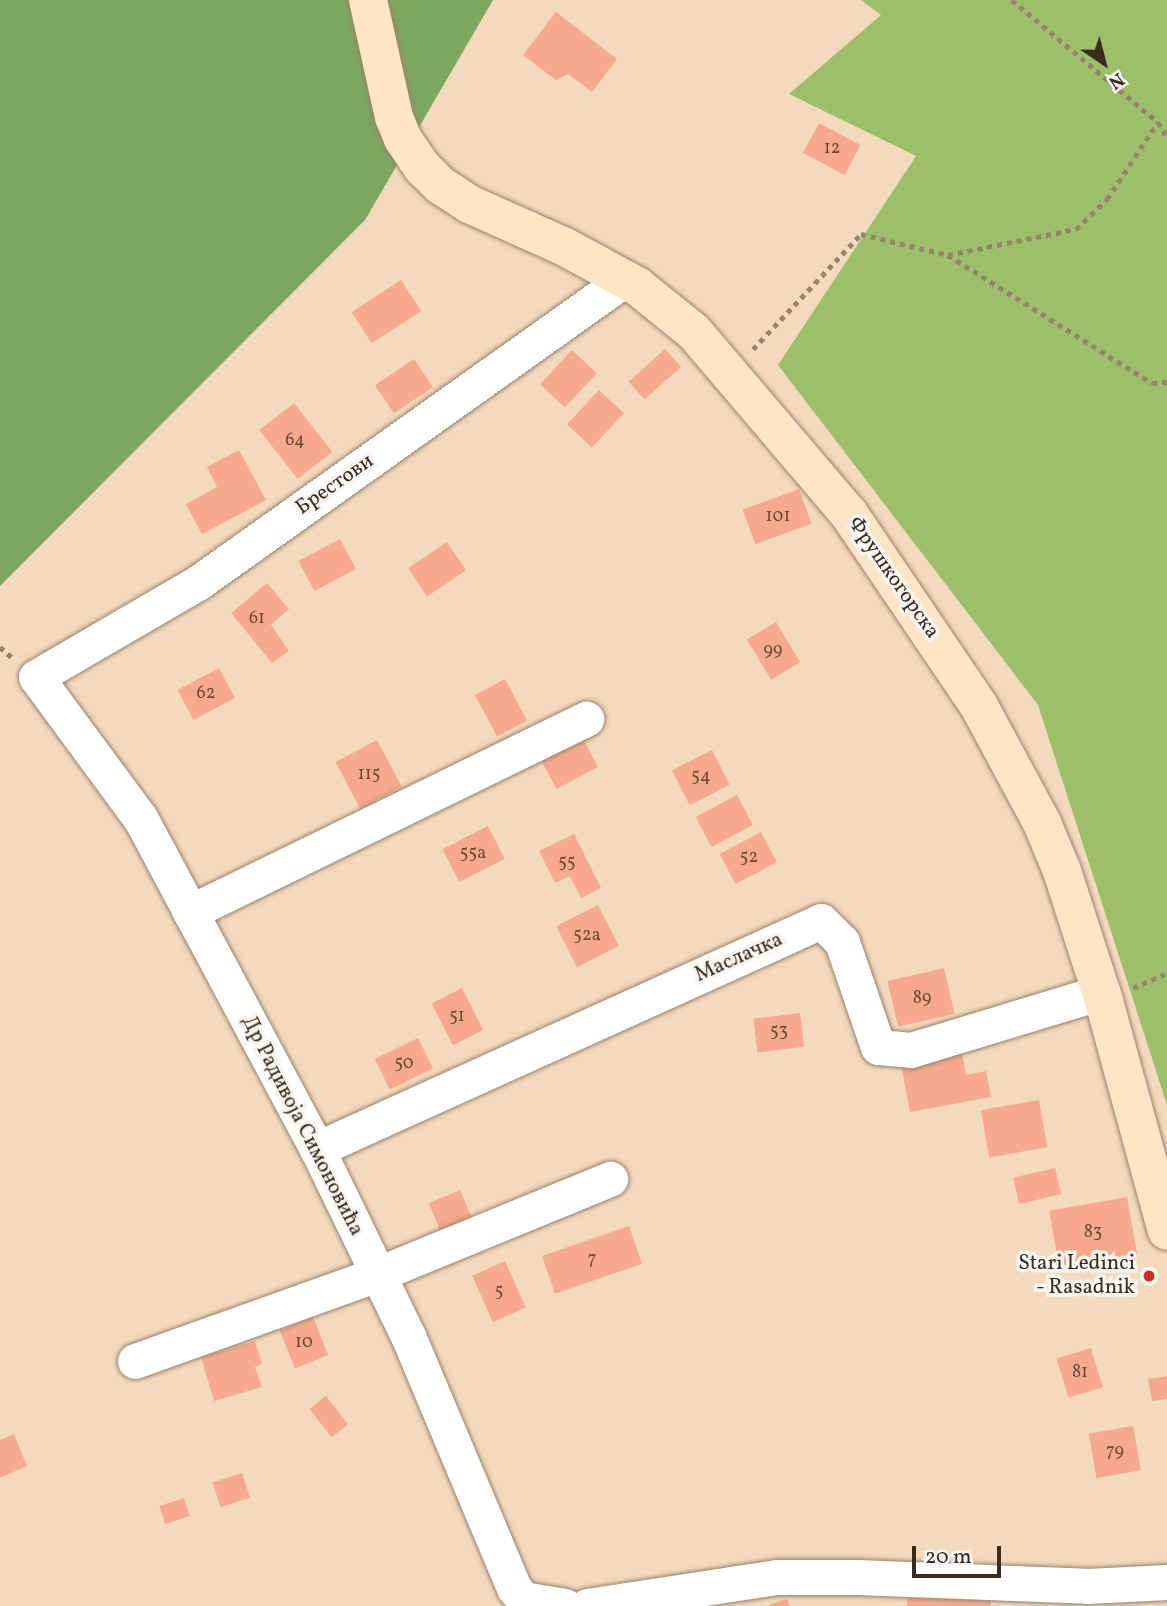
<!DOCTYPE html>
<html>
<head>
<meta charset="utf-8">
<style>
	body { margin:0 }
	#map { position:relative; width:1167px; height:1606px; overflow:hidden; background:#f4dabd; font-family:Vollkorn,serif }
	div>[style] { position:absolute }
	.green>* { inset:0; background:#9cc06a }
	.forest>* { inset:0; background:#7da65e }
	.building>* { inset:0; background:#f6a98d; transform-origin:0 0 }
	.path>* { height:4.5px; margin-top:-2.25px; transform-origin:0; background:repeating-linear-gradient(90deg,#98826e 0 5px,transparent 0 10px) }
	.roads { filter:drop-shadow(0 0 2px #98826e) drop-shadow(0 0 2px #98826e) }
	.street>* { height:35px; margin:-17.5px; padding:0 17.5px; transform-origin:17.5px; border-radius:17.5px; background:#fff }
	.secondary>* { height:38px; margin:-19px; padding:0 19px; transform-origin:19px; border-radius:19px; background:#fde5c5 }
	.dots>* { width:19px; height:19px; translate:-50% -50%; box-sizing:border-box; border:4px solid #f6f6f2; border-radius:50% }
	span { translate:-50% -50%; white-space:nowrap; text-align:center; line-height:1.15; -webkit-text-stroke:7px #f6f6f2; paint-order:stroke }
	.number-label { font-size:18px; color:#6a4a3a }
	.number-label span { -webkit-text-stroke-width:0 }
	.street-label { font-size:21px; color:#3b2a1e }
	.poi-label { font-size:21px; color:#3b2a1e }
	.right { translate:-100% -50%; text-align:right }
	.north { position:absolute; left:1069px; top:28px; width:70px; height:70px; -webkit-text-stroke:5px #f6f6f2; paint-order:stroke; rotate:145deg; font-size:19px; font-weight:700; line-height:28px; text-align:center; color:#3b2a1e }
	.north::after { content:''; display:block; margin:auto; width:24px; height:32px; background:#3b2a1e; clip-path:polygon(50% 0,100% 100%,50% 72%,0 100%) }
	.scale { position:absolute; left:912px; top:1546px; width:89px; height:32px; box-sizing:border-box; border:4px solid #3b2a1e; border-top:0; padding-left:9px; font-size:21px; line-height:24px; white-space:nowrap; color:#3b2a1e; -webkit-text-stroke:5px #f6f6f2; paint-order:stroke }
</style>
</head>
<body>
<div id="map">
	<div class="green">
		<i style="clip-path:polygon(861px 0,1167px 0,1167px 1105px,1038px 705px,778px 365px,916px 156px,789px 94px,881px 15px)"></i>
	</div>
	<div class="forest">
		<i style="clip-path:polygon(0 0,493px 0,365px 220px,0 586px)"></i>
	</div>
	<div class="building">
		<i style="clip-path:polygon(556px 12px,617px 59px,592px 92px,568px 74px,556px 80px,523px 55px)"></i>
		<i style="left:819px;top:123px;width:47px;height:34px;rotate:28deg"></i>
		<i style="left:401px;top:280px;width:37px;height:59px;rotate:57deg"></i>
		<i style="left:665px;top:349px;width:24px;height:49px;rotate:48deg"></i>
		<i style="left:572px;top:350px;width:34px;height:47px;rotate:43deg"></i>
		<i style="left:414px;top:359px;width:34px;height:47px;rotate:56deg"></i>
		<i style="left:599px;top:390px;width:34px;height:47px;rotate:43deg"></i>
		<i style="left:294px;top:403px;width:62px;height:44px;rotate:52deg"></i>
		<i style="clip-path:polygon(239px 450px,266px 500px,202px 534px,186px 504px,217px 487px,207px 467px)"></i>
		<i style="left:799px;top:489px;width:37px;height:60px;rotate:70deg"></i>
		<i style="left:340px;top:539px;width:34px;height:47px;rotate:62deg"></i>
		<i style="left:447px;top:542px;width:34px;height:47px;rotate:56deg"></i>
		<i style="clip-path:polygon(267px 583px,289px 609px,271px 625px,289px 651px,272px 663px,231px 613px)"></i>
		<i style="left:776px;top:622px;width:47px;height:34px;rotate:59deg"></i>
		<i style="left:219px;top:668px;width:34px;height:47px;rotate:62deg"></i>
		<i style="left:505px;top:679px;width:47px;height:34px;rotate:62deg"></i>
		<i style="left:582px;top:737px;width:34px;height:47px;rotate:62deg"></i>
		<i style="left:377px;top:740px;width:53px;height:47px;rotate:62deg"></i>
		<i style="left:712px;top:750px;width:39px;height:45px;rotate:63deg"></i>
		<i style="left:737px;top:795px;width:34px;height:47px;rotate:62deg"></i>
		<i style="left:488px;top:826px;width:37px;height:51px;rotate:63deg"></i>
		<i style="left:761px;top:832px;width:34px;height:47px;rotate:62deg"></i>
		<i style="clip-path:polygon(574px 834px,601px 888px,581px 898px,570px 876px,555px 883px,539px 851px)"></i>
		<i style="left:598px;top:905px;width:46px;height:47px;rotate:63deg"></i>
		<i style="left:944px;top:968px;width:47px;height:58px;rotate:77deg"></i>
		<i style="left:462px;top:988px;width:47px;height:34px;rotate:63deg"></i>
		<i style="left:800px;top:1013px;width:34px;height:47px;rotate:83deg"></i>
		<i style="left:418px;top:1038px;width:34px;height:48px;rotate:64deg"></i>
		<i style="clip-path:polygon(961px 1048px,966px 1075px,986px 1071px,991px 1097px,910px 1112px,900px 1059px)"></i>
		<i style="left:1039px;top:1100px;width:48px;height:59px;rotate:80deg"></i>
		<i style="left:1055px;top:1168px;width:27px;height:43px;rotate:77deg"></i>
		<i style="left:460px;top:1190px;width:33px;height:34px;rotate:67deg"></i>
		<i style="left:1127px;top:1197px;width:59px;height:79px;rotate:80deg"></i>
		<i style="left:629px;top:1226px;width:40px;height:92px;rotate:71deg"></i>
		<i style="left:505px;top:1261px;width:51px;height:36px;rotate:66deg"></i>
		<i style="left:313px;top:1317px;width:41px;height:36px;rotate:68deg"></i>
		<i style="clip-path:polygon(255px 1341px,262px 1364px,255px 1367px,262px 1387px,214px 1401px,201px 1357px)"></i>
		<i style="left:1091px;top:1348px;width:41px;height:36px;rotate:73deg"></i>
		<i style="clip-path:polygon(1167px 1376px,1167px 1399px,1152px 1401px,1148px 1379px)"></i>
		<i style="left:326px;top:1396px;width:36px;height:21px;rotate:52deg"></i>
		<i style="left:1133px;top:1426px;width:45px;height:45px;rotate:80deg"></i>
		<i style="clip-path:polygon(14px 1434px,27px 1466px,0 1478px,0 1440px)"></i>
		<i style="left:242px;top:1473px;width:26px;height:31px;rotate:72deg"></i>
		<i style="left:184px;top:1498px;width:19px;height:26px;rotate:72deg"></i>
		<i style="left:907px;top:1598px;width:84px;height:8px;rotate:1deg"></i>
		<i style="clip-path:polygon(787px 1599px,790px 1606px,769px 1606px,769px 1605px)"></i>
	</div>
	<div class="path">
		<i style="left:1012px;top:0;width:190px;rotate:39.9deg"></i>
		<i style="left:948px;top:255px;width:131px;rotate:-11.5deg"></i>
		<i style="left:1076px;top:229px;width:43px;rotate:-44.1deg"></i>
		<i style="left:1107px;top:199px;width:92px;rotate:-56.5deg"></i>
		<i style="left:1158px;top:122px;width:17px;rotate:59deg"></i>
		<i style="left:753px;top:349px;width:158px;rotate:-46.8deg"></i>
		<i style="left:861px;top:234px;width:89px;rotate:13.6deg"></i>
		<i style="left:948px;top:255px;width:241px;rotate:32.1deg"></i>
		<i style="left:1152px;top:383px;width:15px;rotate:-4deg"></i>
		<i style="left:0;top:647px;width:18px;rotate:41deg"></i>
		<i style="left:1133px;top:988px;width:37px;rotate:-24deg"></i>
	</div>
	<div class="roads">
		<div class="street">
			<i style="left:190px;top:912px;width:441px;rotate:-26deg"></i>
			<i style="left:317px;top:1149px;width:553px;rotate:-24.34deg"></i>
			<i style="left:821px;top:921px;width:30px;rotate:45deg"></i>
			<i style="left:842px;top:942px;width:111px;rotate:71.1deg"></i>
			<i style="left:878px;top:1047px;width:33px;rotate:5deg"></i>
			<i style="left:911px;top:1050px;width:200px;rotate:-16.9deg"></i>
			<i style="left:135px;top:1361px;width:258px;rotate:-19.7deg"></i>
			<i style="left:378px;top:1274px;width:251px;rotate:-22.3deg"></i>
			<i style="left:565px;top:1606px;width:43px;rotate:-170.5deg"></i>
			<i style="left:523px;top:1599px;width:14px;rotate:-129deg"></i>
			<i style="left:514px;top:1588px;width:273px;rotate:-112.8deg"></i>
			<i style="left:408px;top:1336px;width:208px;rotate:-115.9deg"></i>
			<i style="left:317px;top:1149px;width:375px;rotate:-118.1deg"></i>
			<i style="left:140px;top:818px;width:175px;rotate:-126.4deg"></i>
			<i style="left:36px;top:677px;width:189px;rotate:-30.2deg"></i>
			<i style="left:199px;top:582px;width:523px;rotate:-35.42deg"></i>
			<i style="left:587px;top:1606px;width:192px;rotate:-8.7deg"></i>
			<i style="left:777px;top:1577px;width:80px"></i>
			<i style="left:857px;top:1577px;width:230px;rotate:2.2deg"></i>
			<i style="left:1087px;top:1586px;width:80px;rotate:-2.9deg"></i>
		</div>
		<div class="secondary">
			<i style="left:368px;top:0;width:120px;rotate:77.5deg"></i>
			<i style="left:394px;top:117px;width:24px;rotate:68deg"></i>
			<i style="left:403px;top:139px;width:34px;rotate:56deg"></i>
			<i style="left:422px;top:167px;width:25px;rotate:45deg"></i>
			<i style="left:440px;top:185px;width:35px;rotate:33deg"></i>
			<i style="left:469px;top:204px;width:105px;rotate:24.1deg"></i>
			<i style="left:565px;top:247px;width:82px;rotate:28.4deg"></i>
			<i style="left:637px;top:286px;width:73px;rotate:38.9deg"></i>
			<i style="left:694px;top:332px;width:239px;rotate:49.6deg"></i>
			<i style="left:849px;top:514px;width:232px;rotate:55.9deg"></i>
			<i style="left:979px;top:706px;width:133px;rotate:61.7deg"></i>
			<i style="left:1042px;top:823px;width:52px;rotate:67.4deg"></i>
			<i style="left:1062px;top:871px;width:137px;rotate:72.1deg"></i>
			<i style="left:1104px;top:1001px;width:238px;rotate:74.7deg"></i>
		</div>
	</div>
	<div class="dots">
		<i style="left:1149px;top:1276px;background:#c8321e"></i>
	</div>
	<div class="number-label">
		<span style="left:832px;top:149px">12</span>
		<span style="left:295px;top:441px">64</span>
		<span style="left:778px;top:517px">101</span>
		<span style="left:257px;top:619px">61</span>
		<span style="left:773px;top:651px">99</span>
		<span style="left:206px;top:694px">62</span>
		<span style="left:369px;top:775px">115</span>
		<span style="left:701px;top:777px">54</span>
		<span style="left:473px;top:854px">55a</span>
		<span style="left:749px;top:858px">52</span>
		<span style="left:567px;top:863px">55</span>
		<span style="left:587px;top:936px">52a</span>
		<span style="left:922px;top:999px">89</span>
		<span style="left:457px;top:1017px">51</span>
		<span style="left:779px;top:1032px">53</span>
		<span style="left:404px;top:1064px">50</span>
		<span style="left:1093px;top:1233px">83</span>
		<span style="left:592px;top:1260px">7</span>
		<span style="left:499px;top:1292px">5</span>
		<span style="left:304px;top:1343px">10</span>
		<span style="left:1080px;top:1373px">81</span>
		<span style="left:1115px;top:1452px">79</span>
	</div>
	<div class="street-label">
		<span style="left:335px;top:485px;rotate:-35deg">Брестови</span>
		<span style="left:893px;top:578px;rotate:55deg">Фрушкогорска</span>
		<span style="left:739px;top:958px;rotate:-24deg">Маслачка</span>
		<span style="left:302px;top:1126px;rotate:63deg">Др Радивоја Симоновића</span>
	</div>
	<div class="poi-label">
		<span class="right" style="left:1135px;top:1276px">Stari Ledinci<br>- Rasadnik</span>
	</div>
	<div class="north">N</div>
	<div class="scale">20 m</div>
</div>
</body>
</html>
